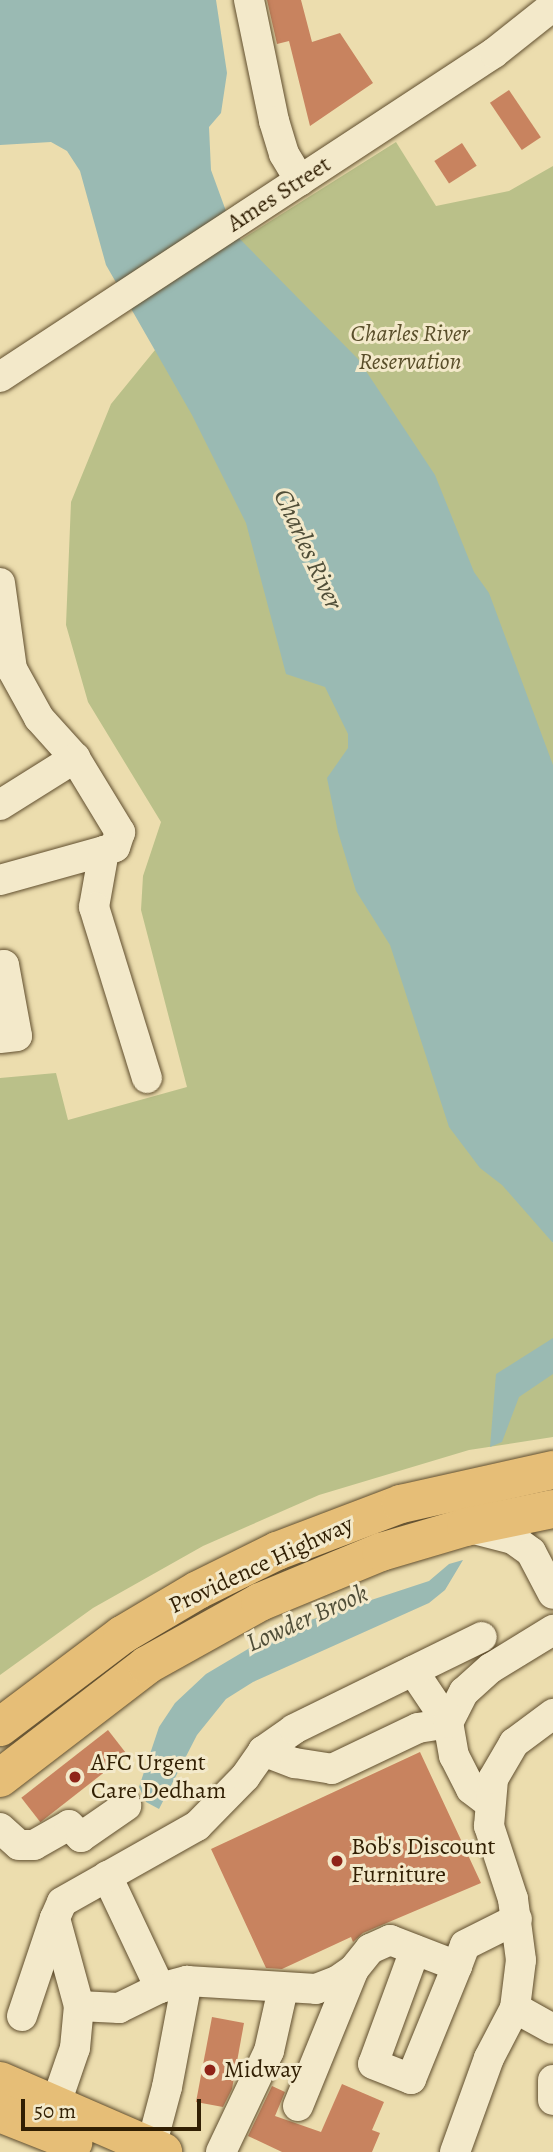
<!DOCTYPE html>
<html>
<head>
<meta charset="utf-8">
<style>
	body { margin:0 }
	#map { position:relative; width:553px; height:2152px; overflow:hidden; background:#ecddae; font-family:Alegreya,serif }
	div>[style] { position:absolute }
	.green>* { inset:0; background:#bac089 }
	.water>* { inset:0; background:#9abab3 }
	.building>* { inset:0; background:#c8835f; transform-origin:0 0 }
	.roads { filter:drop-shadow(0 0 2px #604e2e) drop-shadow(0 0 2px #604e2e) }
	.minor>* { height:30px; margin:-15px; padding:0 15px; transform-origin:15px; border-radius:15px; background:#f3e9ca }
	.major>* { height:38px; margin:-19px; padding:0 19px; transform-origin:19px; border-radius:19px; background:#e6be77 }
	.highway>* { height:38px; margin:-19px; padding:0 19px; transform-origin:19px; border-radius:19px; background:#e6be77 }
	.dots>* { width:19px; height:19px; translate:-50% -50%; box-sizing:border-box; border:4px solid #f3e9ca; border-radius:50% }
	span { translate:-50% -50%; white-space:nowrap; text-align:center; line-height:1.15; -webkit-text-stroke:6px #f3e9ca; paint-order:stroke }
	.street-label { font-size:24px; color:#311f03 }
	.park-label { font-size:24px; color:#5a4f2b; font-style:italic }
	.poi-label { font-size:24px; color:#311f03 }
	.left { translate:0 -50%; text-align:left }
	.water-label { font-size:26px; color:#504e38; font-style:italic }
	.scale { position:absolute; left:21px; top:2099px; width:180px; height:32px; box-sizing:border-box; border:4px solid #311f03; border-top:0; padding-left:9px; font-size:21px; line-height:24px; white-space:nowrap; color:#311f03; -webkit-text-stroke:5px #f3e9ca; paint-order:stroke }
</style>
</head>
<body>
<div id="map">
	<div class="green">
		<i style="clip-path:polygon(396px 142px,436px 206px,509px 191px,553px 166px,553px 1039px,188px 273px)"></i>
		<i style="clip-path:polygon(177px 345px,332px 668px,553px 1243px,553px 1437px,469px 1450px,319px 1495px,203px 1546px,93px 1608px,0 1675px,0 1078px,56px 1073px,68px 1120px,187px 1087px,141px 910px,143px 876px,161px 822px,88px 702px,66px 625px,71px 502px,111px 404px,155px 350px)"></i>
	</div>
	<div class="water">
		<i style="clip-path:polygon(0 0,216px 0,227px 73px,221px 113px,209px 127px,211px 170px,234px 233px,358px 359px,435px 475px,474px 572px,489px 593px,553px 765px,553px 1243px,502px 1185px,480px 1168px,449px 1127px,390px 945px,356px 891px,338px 832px,327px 778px,348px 748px,348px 734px,325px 687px,286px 674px,246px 523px,192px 415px,106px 265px,80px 171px,67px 151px,51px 142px,0 145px)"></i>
		<i style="clip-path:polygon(553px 1338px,553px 1374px,519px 1397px,502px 1442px,490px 1447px,496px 1374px)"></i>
		<i style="clip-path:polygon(463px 1560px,445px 1590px,429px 1603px,253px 1682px,226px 1699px,197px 1735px,159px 1809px,146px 1802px,139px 1787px,159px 1727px,175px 1703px,206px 1674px,280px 1630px,429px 1581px,449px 1564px)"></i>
	</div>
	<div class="building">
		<i style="clip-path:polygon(267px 0,301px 0,312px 42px,340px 33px,373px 83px,310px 126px,289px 41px,277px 44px)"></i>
		<i style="left:509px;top:90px;width:57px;height:23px;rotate:56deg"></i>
		<i style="left:462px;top:143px;width:27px;height:33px;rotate:57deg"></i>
		<i style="left:108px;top:1730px;width:31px;height:110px;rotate:52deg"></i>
		<i style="clip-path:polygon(420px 1752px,481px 1883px,363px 1933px,353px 1942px,351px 1937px,282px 1969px,266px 1968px,211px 1849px)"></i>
		<i style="clip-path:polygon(212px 2017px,244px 2023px,232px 2089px,223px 2107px,196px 2102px)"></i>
		<i style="clip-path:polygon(342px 2084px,384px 2102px,372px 2130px,380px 2133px,372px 2152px,282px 2152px,248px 2136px,272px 2086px,285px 2092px,275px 2116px,321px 2132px)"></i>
	</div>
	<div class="roads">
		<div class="minor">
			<i style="left:249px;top:0;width:124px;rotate:78.3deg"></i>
			<i style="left:274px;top:121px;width:34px;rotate:73deg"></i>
			<i style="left:284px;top:154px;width:31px;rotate:59deg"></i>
			<i style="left:0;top:377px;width:591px;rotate:-33.26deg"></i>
			<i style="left:494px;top:53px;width:75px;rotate:-38.5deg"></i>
			<i style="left:0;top:583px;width:87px;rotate:82.1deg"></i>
			<i style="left:12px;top:669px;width:56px;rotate:61.1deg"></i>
			<i style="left:39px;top:718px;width:54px;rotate:48deg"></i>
			<i style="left:75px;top:758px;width:87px;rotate:58.7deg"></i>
			<i style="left:120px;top:832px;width:16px;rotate:108deg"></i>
			<i style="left:115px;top:847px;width:12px;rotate:160deg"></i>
			<i style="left:104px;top:851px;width:108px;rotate:164.4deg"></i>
			<i style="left:0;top:805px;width:89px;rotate:-32.1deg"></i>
			<i style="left:104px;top:851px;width:57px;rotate:100.1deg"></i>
			<i style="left:94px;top:907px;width:179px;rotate:72.8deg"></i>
			<i style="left:0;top:966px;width:4px;rotate:-14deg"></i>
			<i style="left:4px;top:965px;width:72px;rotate:79.6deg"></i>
			<i style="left:17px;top:1036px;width:17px;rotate:173deg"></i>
			<i style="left:470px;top:1528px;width:44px;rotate:14.3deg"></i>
			<i style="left:513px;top:1539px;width:22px;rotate:36deg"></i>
			<i style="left:531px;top:1552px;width:47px;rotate:62.4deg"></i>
			<i style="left:263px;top:1751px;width:34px;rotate:21deg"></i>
			<i style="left:295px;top:1763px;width:37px;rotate:9deg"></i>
			<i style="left:332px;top:1769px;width:95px;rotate:-25.5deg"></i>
			<i style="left:418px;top:1728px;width:30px;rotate:-9deg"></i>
			<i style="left:448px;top:1723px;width:63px;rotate:-123.9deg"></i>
			<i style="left:488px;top:1802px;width:21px;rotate:-143deg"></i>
			<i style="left:471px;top:1789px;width:37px;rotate:-117deg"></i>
			<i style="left:454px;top:1756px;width:34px;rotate:-100deg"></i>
			<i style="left:448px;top:1723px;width:35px;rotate:-63deg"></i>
			<i style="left:464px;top:1692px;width:36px;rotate:-42deg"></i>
			<i style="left:491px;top:1668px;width:73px;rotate:-31.5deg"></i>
			<i style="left:0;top:1828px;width:25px;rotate:42deg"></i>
			<i style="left:19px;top:1845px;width:15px"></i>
			<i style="left:34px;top:1845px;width:40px;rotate:-29.7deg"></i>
			<i style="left:69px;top:1825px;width:17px;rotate:45deg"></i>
			<i style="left:81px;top:1837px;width:55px;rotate:-34.6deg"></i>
			<i style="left:107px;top:1876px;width:124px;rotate:64.7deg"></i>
			<i style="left:160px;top:1988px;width:28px;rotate:-15deg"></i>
			<i style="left:187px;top:1981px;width:129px;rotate:3.5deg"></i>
			<i style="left:316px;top:1989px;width:22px;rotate:-21deg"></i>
			<i style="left:337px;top:1981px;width:21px;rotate:-35deg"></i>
			<i style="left:354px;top:1969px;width:26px;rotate:-51deg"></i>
			<i style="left:370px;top:1949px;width:22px;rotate:-24deg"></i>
			<i style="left:390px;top:1940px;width:72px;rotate:21.2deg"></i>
			<i style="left:457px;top:1966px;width:22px;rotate:-69deg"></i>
			<i style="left:465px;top:1945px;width:58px;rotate:-26.6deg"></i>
			<i style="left:415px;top:1950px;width:121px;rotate:110.2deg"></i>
			<i style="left:373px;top:2064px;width:41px;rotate:21.5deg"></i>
			<i style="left:411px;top:2079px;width:122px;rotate:-67.8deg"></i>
			<i style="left:79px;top:2006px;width:40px;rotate:2.9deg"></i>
			<i style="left:119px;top:2008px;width:46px;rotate:-26deg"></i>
			<i style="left:515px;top:2008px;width:43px;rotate:28.9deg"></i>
			<i style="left:22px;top:2016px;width:103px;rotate:-71.4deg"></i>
			<i style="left:553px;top:2080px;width:20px;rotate:90deg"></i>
			<i style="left:55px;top:2106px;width:61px;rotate:-71deg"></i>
			<i style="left:75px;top:2048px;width:42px;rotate:-84.6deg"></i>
			<i style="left:79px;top:2006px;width:91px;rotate:-105.3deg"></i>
			<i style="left:55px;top:1918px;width:17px;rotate:-66deg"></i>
			<i style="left:62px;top:1902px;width:155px;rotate:-29.4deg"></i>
			<i style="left:197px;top:1826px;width:69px;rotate:-45.6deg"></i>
			<i style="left:245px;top:1777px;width:32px;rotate:-55deg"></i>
			<i style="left:263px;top:1751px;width:38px;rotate:-35deg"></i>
			<i style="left:294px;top:1729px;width:209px;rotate:-26.1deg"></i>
			<i style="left:298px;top:2106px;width:148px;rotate:-67.8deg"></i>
			<i style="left:151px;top:2147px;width:62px;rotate:-75.1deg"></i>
			<i style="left:167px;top:2087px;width:108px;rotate:-79.3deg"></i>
			<i style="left:221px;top:2152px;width:112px;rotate:-64.6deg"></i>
			<i style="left:269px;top:2051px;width:64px;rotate:-77.3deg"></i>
			<i style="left:455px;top:2152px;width:100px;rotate:-70.1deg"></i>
			<i style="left:489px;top:2058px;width:56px;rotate:-62.5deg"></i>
			<i style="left:515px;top:2008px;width:48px;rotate:-82.9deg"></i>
			<i style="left:521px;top:1960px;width:62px;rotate:-97.5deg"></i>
			<i style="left:513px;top:1899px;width:77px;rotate:-108.2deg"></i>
			<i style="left:489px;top:1826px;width:47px;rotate:-85.1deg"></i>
			<i style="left:493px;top:1779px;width:42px;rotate:-59.7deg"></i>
			<i style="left:514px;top:1743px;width:49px;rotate:-36.6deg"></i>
		</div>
		<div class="major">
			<i style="left:0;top:2081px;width:178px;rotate:23.5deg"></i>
			<i style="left:0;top:2113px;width:79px;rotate:21.7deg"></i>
		</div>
		<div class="highway">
			<i style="left:0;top:1727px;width:153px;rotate:-37deg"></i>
			<i style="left:122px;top:1635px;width:88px;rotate:-30.6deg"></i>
			<i style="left:198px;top:1590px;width:88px;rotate:-26.3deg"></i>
			<i style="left:277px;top:1551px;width:133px;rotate:-20.8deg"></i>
			<i style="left:401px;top:1504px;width:156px;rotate:-12.6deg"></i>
			<i style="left:0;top:1778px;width:185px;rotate:-37.5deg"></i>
			<i style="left:147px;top:1665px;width:129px;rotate:-29.1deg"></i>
			<i style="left:260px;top:1602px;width:131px;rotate:-22.5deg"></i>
			<i style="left:381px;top:1552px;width:89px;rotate:-16.4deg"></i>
			<i style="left:466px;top:1527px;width:89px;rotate:-11.7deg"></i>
		</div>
	</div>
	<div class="dots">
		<i style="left:75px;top:1777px;background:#8f2418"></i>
		<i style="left:337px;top:1861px;background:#8f2418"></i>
		<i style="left:210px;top:2070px;background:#8f2418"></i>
	</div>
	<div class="street-label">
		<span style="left:279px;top:194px;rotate:-33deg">Ames Street</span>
		<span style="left:261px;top:1565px;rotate:-25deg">Providence Highway</span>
	</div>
	<div class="park-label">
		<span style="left:410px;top:348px">Charles River<br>Reservation</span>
	</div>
	<div class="poi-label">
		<span class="left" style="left:91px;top:1777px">AFC Urgent<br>Care Dedham</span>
		<span class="left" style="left:351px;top:1861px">Bob's Discount<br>Furniture</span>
		<span class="left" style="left:224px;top:2070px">Midway</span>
	</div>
	<div class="water-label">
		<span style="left:308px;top:549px;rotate:65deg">Charles River</span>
		<span style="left:307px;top:1618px;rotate:-24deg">Lowder Brook</span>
	</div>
	<div class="scale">50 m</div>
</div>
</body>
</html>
